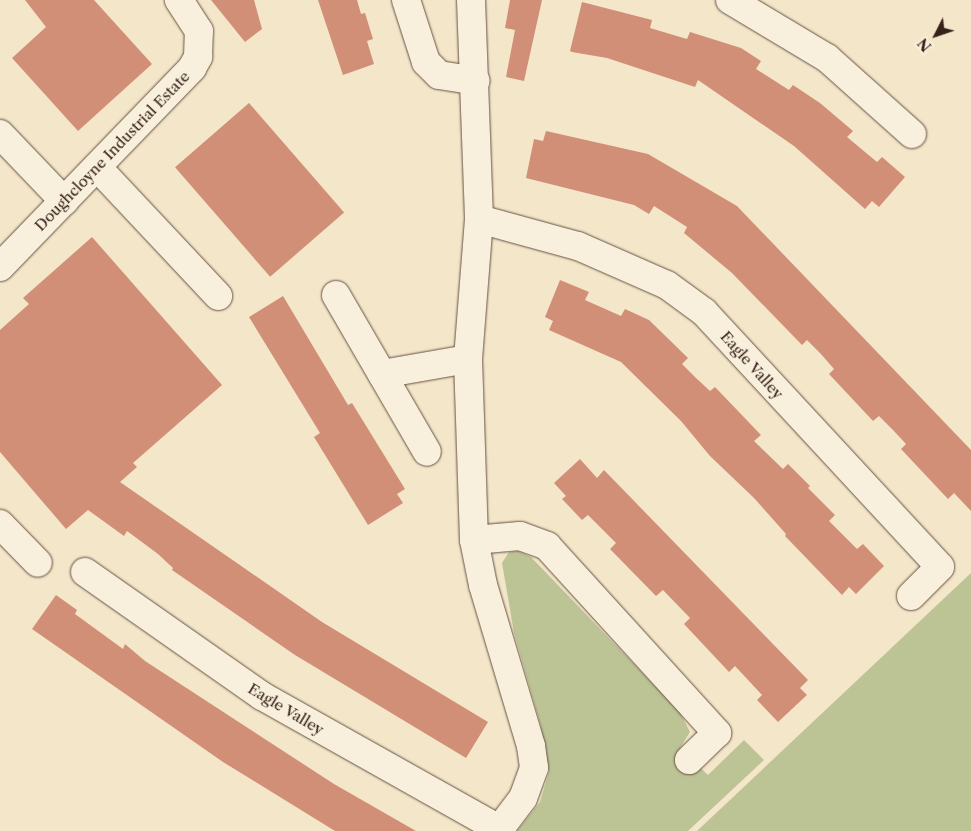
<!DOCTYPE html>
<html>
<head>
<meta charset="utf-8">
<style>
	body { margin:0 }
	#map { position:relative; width:971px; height:831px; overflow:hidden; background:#f4e6c9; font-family:"Libre Caslon Text",serif }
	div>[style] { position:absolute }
	.green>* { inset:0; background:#bcc496 }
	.building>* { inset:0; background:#d28f77; transform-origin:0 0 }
	.roads { filter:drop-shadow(0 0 1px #665244) drop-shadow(0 0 1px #665244) }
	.minor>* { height:28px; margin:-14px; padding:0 14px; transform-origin:14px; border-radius:14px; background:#f8efdc }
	span { translate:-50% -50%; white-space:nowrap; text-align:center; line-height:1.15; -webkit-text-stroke:5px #f8efdc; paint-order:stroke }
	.street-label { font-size:15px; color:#372118 }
	.north { position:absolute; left:911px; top:10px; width:50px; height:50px; -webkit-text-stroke:4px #f8efdc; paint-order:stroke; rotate:229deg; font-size:14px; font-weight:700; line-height:20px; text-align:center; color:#372118 }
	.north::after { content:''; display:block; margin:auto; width:18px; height:22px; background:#372118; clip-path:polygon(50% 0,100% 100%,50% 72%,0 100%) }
</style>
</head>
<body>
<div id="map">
	<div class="green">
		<i style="clip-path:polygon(518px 551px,531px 557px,680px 712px,690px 732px,680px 748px,708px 775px,744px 740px,764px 760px,688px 831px,517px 831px,540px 802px,549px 772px,540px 723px,514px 633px,502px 563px,509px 552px)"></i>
		<i style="clip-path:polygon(971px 573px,971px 831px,697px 831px)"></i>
	</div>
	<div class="building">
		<i style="clip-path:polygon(25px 0,94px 0,152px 64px,78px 131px,12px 58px,46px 27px)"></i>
		<i style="clip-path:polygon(211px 0,254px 0,262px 29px,245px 42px)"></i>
		<i style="clip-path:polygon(318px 0,357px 0,361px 14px,365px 13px,373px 39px,367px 41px,374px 64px,343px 75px)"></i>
		<i style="clip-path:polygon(510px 0,542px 0,524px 81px,506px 77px,515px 30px,505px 28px)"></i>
		<i style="clip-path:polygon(582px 2px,652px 20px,650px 28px,687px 39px,690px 32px,741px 48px,761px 61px,756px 69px,789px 90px,793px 85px,820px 103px,853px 131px,847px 137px,877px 162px,882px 157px,905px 177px,879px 207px,872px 201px,865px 209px,794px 146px,698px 80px,695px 87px,607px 58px,572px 52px,570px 51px)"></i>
		<i style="left:249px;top:103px;width:145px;height:98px;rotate:49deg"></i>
		<i style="clip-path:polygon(546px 131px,648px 154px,737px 206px,971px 450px,971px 511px,954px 493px,948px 499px,901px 449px,906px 444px,893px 430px,879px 416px,873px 421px,829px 374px,834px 369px,821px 354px,807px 340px,802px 345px,732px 273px,684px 233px,687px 227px,654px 206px,649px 214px,634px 205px,526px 178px,534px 139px,543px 141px)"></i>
		<i style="clip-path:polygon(92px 237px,222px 385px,133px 463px,137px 467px,120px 482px,322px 622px,488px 722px,466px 758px,295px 655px,172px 570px,173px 568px,158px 554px,127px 531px,124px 536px,88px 510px,66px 529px,0 452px,0 330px,29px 304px,23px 298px)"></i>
		<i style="clip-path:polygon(560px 280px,589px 292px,585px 300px,621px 316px,625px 309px,649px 320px,688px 358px,682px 364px,696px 378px,710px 391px,715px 387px,761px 435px,754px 441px,783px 469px,788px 464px,810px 486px,808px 488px,835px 515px,829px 521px,857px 549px,863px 544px,884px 566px,856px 594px,849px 587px,842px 595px,785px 536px,786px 534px,754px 498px,710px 456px,681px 421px,621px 362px,549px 330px,553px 321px,545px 317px)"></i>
		<i style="clip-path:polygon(283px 296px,348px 405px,352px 403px,405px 489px,397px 494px,403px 503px,368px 525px,314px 437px,320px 433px,249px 317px)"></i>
		<i style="clip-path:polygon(580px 459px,597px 478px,604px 470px,808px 680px,800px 688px,807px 695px,778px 722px,757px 700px,762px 695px,735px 666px,729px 672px,684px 624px,690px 618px,663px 590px,656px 596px,610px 549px,616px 543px,588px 515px,582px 520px,562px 499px,566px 496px,554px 483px)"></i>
		<i style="clip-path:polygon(56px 595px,77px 610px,75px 614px,123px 649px,125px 644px,145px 661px,334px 784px,416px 831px,335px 831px,223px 762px,32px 629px)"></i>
	</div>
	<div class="roads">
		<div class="minor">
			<i style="left:406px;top:0;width:65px;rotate:72.1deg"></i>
			<i style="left:426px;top:62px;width:18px;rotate:45deg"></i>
			<i style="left:439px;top:75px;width:37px;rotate:9deg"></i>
			<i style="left:471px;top:0;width:219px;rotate:87.9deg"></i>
			<i style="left:479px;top:219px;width:140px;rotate:94.5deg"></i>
			<i style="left:468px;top:359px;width:181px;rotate:88.1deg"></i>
			<i style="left:474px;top:540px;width:46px;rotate:78.7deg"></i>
			<i style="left:483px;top:585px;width:168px;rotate:73.4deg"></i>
			<i style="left:531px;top:746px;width:22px;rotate:82deg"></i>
			<i style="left:534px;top:768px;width:32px;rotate:110deg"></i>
			<i style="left:523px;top:798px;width:41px;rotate:127.1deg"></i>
			<i style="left:730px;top:0;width:113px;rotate:30.9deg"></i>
			<i style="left:827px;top:58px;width:114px;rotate:41.8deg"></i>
			<i style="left:0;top:134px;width:93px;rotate:46.3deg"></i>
			<i style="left:97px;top:167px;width:177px;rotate:46.8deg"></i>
			<i style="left:479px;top:219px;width:103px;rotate:15.3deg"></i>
			<i style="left:578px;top:246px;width:97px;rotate:23.7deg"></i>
			<i style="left:667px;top:285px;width:46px;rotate:36.1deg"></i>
			<i style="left:704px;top:312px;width:347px;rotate:47.2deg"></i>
			<i style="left:940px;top:567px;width:41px;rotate:135deg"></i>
			<i style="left:0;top:267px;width:277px;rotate:-46deg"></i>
			<i style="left:192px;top:68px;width:13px;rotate:-61deg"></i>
			<i style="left:198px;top:57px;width:26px;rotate:-88deg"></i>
			<i style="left:199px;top:31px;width:37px;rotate:-123deg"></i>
			<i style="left:336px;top:295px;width:181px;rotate:59.9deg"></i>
			<i style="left:382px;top:374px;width:87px;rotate:-9.9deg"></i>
			<i style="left:0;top:524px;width:54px;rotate:45.7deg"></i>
			<i style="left:474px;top:540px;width:46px;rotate:-5deg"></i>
			<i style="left:520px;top:536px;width:29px;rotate:20deg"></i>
			<i style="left:547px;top:546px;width:253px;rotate:47.7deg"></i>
			<i style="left:717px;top:733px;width:39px;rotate:136deg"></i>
			<i style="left:85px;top:572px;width:216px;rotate:35deg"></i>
			<i style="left:262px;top:696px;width:272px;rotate:29.3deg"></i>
		</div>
	</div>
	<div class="street-label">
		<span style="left:112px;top:151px;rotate:-46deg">Doughcloyne Industrial Estate</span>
		<span style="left:752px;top:365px;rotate:48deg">Eagle Valley</span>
		<span style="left:286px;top:709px;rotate:31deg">Eagle Valley</span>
	</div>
	<div class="north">N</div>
</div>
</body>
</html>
